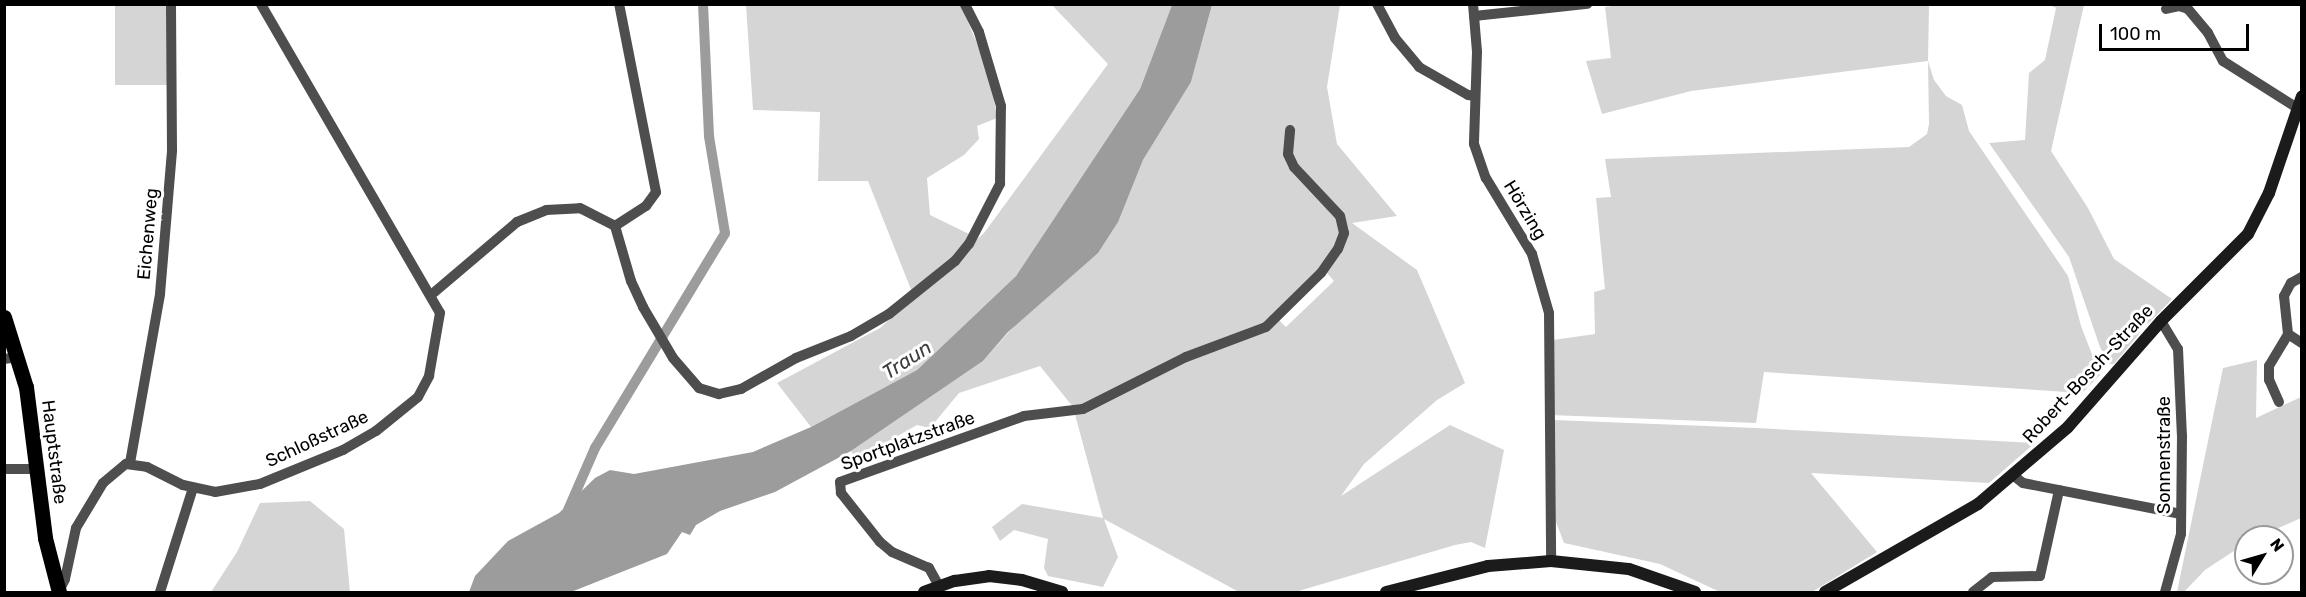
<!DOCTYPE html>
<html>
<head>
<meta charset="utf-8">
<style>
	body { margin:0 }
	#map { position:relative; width:2306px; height:597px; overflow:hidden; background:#fff; font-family:Rubik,sans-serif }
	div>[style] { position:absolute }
	.green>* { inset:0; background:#d5d5d5; transform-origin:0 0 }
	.water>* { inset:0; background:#9c9c9c }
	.canal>* { height:10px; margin:-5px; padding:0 5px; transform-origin:5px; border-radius:5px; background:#9c9c9c }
	.minor>* { height:10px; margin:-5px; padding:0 5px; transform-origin:5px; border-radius:5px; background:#4e4e4e }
	.secondary>* { height:12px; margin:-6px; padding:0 6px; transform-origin:6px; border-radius:6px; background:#1b1b1b }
	.primary>* { height:15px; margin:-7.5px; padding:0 7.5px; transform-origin:7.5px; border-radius:7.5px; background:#000 }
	span { translate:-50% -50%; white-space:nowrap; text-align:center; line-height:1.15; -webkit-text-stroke:6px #fff; paint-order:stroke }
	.street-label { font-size:18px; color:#000 }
	.water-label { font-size:20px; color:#3d3d3d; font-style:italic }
	.frame { position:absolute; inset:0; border:6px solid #000; pointer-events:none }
	.north { position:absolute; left:2234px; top:525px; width:60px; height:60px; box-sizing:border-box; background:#fff; border:2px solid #999; border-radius:50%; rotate:53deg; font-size:16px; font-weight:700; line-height:24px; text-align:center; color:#000 }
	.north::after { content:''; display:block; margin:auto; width:21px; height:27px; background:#000; clip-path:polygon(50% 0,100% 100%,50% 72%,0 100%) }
	.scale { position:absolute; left:2099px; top:24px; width:150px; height:27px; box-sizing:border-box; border:3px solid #000; border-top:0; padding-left:8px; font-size:18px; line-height:21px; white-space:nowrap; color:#000; -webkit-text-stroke:4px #fff; paint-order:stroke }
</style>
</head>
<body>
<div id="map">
	<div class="green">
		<i style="clip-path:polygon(1627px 4px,1929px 5px,1928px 61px,1934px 80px,1946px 96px,1962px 105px,1969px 131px,2068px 276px,2081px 326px,2100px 375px,2082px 393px,1764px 372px,1756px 423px,1550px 415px,1553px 340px,1595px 334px,1594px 292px,1605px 289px,1596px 198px,1611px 197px,1605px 159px,1909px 147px,1927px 134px,1929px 124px,1928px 61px,1691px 91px,1602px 114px,1586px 61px,1611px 58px,1605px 7px)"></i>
		<i style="left:115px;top:5px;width:54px;height:80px"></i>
		<i style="clip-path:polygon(746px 5px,961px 5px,990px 75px,997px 118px,977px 126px,979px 139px,964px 155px,927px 178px,930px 215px,971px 235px,964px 247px,912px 292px,868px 181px,818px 181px,820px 112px,753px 110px)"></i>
		<i style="clip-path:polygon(1052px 5px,1172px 5px,1140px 89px,1016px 276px,917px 370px,811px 427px,777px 383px,880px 328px,984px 233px,1108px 64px)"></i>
		<i style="clip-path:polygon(evenodd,1212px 5px,1340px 5px,1327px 87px,1337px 144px,1397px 216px,1352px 223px,1417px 270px,1465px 383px,1437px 400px,1364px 464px,1341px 496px,1450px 425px,1504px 450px,1485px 548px,1471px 542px,1455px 545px,1295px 592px,1239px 592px,1104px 519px,1118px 557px,1103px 587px,1048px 576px,1044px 568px,1048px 539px,1014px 530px,1000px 541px,992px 527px,1022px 504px,1103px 518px,1073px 407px,1040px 366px,959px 393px,930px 428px,917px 425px,856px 460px,851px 451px,983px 361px,1126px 201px,1143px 160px,1191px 82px,1212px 5px,1327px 273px,1334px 281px,1286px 327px,1279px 320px,1327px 273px)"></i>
		<i style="clip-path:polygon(2050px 5px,2084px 5px,2051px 151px,2088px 208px,2114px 259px,2172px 299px,2148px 324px,2144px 320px,2136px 328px,2140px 333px,2114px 364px,2109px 364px,2100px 347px,2069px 257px,1989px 143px,2025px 140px,2029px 73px,2045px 60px,2056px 8px)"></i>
		<i style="clip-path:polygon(2257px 360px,2256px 418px,2301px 397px,2301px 518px,2258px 537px,2246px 537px,2246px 543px,2205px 570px,2184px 592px,2177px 592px,2223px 368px)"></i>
		<i style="clip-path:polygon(1554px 420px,1756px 428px,2035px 443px,1989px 483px,1811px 473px,1877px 552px,1812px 592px,1720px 592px,1660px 564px,1564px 543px,1556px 522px)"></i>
		<i style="clip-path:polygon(310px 501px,344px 529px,350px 592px,211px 592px,237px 552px,260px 503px)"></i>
	</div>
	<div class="water">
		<i style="clip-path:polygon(1172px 5px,1212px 5px,1191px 82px,1143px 160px,1118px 222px,1098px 253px,1008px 332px,983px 361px,851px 451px,775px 492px,720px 511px,696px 525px,690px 535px,682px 532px,667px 554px,571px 592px,469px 592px,475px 576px,508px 541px,559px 513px,595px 478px,610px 470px,634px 474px,753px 452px,811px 427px,917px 370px,1016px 276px,1140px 89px)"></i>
	</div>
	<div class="canal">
		<i style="left:568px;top:510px;width:68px;rotate:-66.5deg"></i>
		<i style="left:595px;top:448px;width:251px;rotate:-58.8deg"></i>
		<i style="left:725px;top:233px;width:98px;rotate:-99.4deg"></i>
		<i style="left:709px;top:136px;width:132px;rotate:-92.6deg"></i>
	</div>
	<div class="minor">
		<i style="left:1377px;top:4px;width:38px;rotate:62deg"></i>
		<i style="left:1395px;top:38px;width:38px;rotate:50deg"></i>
		<i style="left:1419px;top:67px;width:56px;rotate:29.7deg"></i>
		<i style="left:1468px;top:95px;width:7px;rotate:8deg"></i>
		<i style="left:1473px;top:4px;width:48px;rotate:85.2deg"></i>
		<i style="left:1477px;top:52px;width:92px;rotate:91.9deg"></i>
		<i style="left:1474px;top:144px;width:36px;rotate:71deg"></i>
		<i style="left:1486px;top:178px;width:89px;rotate:58.8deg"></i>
		<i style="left:1532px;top:254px;width:61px;rotate:73.9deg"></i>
		<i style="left:1549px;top:313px;width:248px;rotate:89.5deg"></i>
		<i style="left:2166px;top:9px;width:13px;rotate:-13deg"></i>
		<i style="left:2179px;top:6px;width:9px;rotate:18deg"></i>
		<i style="left:2188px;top:9px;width:31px;rotate:50deg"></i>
		<i style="left:2208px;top:33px;width:32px;rotate:62deg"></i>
		<i style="left:2223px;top:61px;width:93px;rotate:32.3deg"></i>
		<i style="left:1474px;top:16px;width:114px;rotate:-6.1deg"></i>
		<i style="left:615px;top:226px;width:37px;rotate:-33deg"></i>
		<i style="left:646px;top:206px;width:17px;rotate:-54deg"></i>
		<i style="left:656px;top:192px;width:192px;rotate:-101.1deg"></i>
		<i style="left:431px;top:295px;width:113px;rotate:-40.3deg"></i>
		<i style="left:517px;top:222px;width:31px;rotate:-22deg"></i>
		<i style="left:546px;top:210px;width:34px;rotate:-3deg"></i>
		<i style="left:580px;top:208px;width:39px;rotate:27deg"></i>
		<i style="left:615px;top:226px;width:57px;rotate:73.8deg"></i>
		<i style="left:631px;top:281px;width:29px;rotate:65deg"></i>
		<i style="left:643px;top:307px;width:59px;rotate:59.5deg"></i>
		<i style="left:673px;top:358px;width:40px;rotate:49deg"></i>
		<i style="left:699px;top:388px;width:21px;rotate:17deg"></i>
		<i style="left:719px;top:394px;width:23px;rotate:-13deg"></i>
		<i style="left:741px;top:389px;width:63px;rotate:-29.4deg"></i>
		<i style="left:796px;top:358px;width:59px;rotate:-21.8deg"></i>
		<i style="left:851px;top:336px;width:44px;rotate:-30.1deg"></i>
		<i style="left:889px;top:314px;width:85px;rotate:-38.8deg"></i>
		<i style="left:955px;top:261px;width:22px;rotate:-51deg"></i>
		<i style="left:969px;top:244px;width:68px;rotate:-62.7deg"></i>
		<i style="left:1000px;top:184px;width:78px;rotate:-89.3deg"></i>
		<i style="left:1001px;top:106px;width:77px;rotate:-106.6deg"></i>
		<i style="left:979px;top:32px;width:31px;rotate:-117deg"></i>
		<i style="left:2161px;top:321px;width:33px;rotate:59deg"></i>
		<i style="left:2178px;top:349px;width:87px;rotate:87.4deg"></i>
		<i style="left:2182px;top:436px;width:98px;rotate:90.6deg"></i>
		<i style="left:2181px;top:534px;width:60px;rotate:105.4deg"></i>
		<i style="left:2288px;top:334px;width:17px;rotate:33deg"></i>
		<i style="left:4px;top:359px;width:14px;rotate:-8deg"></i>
		<i style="left:2279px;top:402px;width:24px;rotate:-114deg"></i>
		<i style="left:2269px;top:380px;width:14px;rotate:-90deg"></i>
		<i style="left:2269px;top:366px;width:37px;rotate:-59deg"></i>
		<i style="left:2288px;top:334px;width:38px;rotate:-96deg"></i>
		<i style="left:2284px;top:296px;width:15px;rotate:-62deg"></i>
		<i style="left:2291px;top:283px;width:13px;rotate:-29deg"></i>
		<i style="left:130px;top:463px;width:172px;rotate:-79.9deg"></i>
		<i style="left:160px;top:294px;width:144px;rotate:-85.2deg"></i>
		<i style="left:172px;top:150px;width:146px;rotate:-90.4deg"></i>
		<i style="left:4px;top:469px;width:33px"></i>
		<i style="left:2014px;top:476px;width:11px;rotate:38deg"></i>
		<i style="left:2023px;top:483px;width:161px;rotate:11.1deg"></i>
		<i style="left:939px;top:586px;width:21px;rotate:-119deg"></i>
		<i style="left:929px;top:568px;width:40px;rotate:-156.6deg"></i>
		<i style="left:892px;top:552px;width:16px;rotate:-140deg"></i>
		<i style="left:880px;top:542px;width:63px;rotate:-128.5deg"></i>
		<i style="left:841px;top:493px;width:11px;rotate:-95deg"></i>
		<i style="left:840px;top:482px;width:195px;rotate:-19.7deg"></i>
		<i style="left:1024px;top:416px;width:59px;rotate:-6.8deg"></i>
		<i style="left:1083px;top:409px;width:115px;rotate:-26.8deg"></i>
		<i style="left:1186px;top:357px;width:85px;rotate:-20.6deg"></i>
		<i style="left:1266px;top:327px;width:77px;rotate:-44.5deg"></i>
		<i style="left:1321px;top:273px;width:29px;rotate:-55deg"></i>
		<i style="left:1338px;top:249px;width:17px;rotate:-69deg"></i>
		<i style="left:1344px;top:233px;width:17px;rotate:-103deg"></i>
		<i style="left:1340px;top:216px;width:67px;rotate:-133.2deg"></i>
		<i style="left:1294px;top:167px;width:14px;rotate:-115deg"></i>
		<i style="left:1288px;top:154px;width:24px;rotate:-85deg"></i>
		<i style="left:59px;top:591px;width:13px;rotate:-63deg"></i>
		<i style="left:65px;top:579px;width:52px;rotate:-77.8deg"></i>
		<i style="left:76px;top:528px;width:52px;rotate:-59deg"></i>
		<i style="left:103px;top:483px;width:30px;rotate:-40deg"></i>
		<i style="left:126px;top:464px;width:21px;rotate:8deg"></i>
		<i style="left:147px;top:467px;width:40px;rotate:26.6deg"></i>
		<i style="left:183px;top:485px;width:33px;rotate:12deg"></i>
		<i style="left:215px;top:492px;width:46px;rotate:-10.1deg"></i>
		<i style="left:260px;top:484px;width:90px;rotate:-22.3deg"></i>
		<i style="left:343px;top:450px;width:38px;rotate:-30deg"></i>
		<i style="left:376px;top:431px;width:54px;rotate:-39deg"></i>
		<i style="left:418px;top:397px;width:24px;rotate:-62deg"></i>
		<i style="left:429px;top:376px;width:64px;rotate:-80.1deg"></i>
		<i style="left:440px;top:313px;width:357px;rotate:-120.1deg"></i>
		<i style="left:160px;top:592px;width:109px;rotate:-72.4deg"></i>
		<i style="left:1973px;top:592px;width:24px;rotate:-38deg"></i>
		<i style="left:1992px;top:577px;width:48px;rotate:-1.2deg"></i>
		<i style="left:2040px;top:576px;width:88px;rotate:-77.5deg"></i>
	</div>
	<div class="secondary">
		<i style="left:924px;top:592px;width:33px;rotate:-20deg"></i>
		<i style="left:955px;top:581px;width:34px;rotate:-8deg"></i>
		<i style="left:989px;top:576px;width:33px;rotate:7deg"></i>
		<i style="left:1022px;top:580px;width:42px;rotate:16.7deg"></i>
		<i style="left:1386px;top:592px;width:105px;rotate:-14.3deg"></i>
		<i style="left:1488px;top:566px;width:63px;rotate:-4.5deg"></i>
		<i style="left:1551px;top:561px;width:78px;rotate:5.9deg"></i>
		<i style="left:1629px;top:569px;width:70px;rotate:19.2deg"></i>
		<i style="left:1825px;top:592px;width:177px;rotate:-29.9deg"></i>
		<i style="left:1978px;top:504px;width:118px;rotate:-40.5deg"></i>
		<i style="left:2068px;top:427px;width:141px;rotate:-48.7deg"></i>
		<i style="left:2161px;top:321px;width:123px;rotate:-45deg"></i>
		<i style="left:2248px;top:234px;width:46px;rotate:-62.9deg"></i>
		<i style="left:2269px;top:193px;width:102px;rotate:-71.2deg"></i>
	</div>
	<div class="primary">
		<i style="left:4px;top:317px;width:73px;rotate:72.6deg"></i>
		<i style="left:26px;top:387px;width:152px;rotate:82.8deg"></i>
		<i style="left:45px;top:538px;width:56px;rotate:75.5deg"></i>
	</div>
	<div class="street-label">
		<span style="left:1525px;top:210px;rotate:59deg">Hörzing</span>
		<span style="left:148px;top:234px;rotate:-85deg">Eichenweg</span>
		<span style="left:2088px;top:374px;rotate:-47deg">Robert-Bosch-Straße</span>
		<span style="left:317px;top:439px;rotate:-25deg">Schloßstraße</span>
		<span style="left:908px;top:441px;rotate:-20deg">Sportplatzstraße</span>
		<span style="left:54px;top:452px;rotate:83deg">Hauptstraße</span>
		<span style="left:2164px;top:455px;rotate:-90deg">Sonnenstraße</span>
	</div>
	<div class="water-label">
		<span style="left:907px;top:360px;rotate:-33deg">Traun</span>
	</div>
	<div class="frame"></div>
	<div class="north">N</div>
	<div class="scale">100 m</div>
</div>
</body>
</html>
